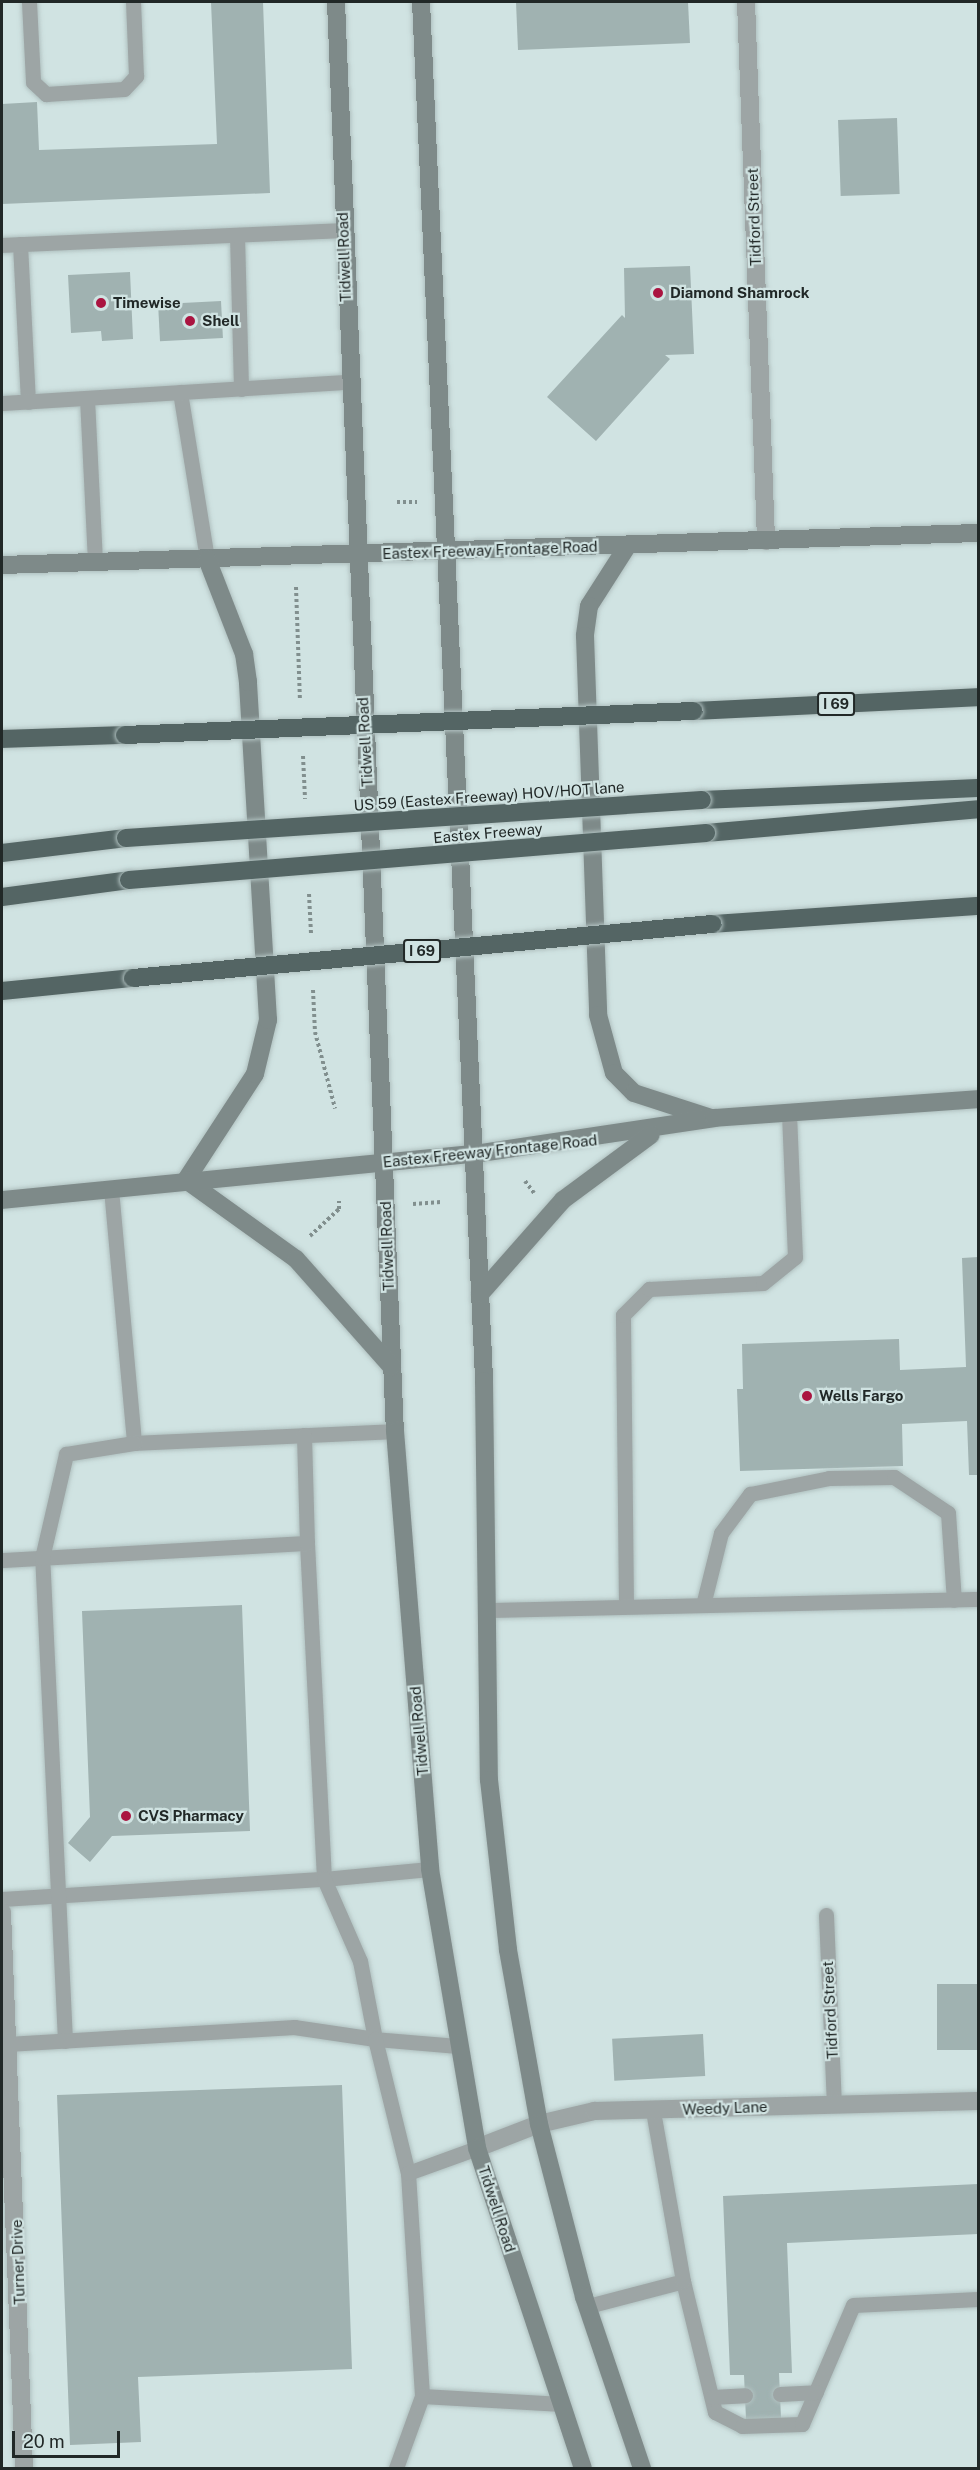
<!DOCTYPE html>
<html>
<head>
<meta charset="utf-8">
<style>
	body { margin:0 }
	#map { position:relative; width:980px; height:2470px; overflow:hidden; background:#d0e3e2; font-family:"Public Sans",sans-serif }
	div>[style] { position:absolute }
	.building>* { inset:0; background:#a0b2b1; transform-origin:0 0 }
	.path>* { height:4px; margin-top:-2px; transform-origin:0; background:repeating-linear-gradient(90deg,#818f8e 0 3px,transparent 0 6px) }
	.roads { filter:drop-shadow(0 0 2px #b0c1c0) drop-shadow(0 0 2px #b0c1c0) }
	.service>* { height:15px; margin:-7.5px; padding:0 7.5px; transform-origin:7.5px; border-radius:7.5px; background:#9da5a5 }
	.minor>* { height:18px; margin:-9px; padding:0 9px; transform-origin:9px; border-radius:9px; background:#9da5a5 }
	.secondary>* { height:18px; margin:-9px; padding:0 9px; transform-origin:9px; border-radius:9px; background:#7e8a89 }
	.motorway>* { height:18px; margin:-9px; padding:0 9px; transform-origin:9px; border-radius:9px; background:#546564 }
	.bridges { filter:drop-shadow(0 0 2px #b0c1c0) drop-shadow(0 0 2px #b0c1c0) }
	.motorway-bridge>* { height:18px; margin:-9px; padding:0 9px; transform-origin:9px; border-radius:9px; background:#546564 }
	.dots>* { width:16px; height:16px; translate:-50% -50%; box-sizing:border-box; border:3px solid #d0e3e2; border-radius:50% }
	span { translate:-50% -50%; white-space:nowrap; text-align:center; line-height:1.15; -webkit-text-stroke:4.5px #d0e3e2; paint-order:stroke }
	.shield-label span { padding:2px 4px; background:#d0e3e2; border:2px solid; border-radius:4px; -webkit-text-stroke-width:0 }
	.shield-label { font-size:14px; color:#212827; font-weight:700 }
	.street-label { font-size:15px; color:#212827 }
	.poi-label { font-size:15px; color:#212827; font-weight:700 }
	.left { translate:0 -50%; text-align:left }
	.frame { position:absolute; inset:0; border:3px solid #212827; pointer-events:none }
	.scale { position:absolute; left:12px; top:2431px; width:108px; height:27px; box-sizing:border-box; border:3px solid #212827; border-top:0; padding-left:8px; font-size:18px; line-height:21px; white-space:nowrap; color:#212827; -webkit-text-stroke:4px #d0e3e2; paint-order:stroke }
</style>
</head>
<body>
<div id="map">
	<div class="building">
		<i style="clip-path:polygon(211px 2px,263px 2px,270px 193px,2px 204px,2px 104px,37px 102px,39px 150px,217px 144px)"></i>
		<i style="clip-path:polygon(516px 2px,688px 2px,690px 43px,518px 50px)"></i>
		<i style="left:897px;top:118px;width:76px;height:59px;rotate:88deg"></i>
		<i style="clip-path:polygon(690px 266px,694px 354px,665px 355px,670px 359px,596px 441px,547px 397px,622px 315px,625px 318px,624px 268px)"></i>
		<i style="clip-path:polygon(130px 272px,133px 339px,102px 341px,101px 331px,71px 333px,68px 275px)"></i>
		<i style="left:221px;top:301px;width:37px;height:63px;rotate:87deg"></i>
		<i style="clip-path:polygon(978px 1257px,978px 1475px,969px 1475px,967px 1421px,902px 1424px,903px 1466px,740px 1471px,737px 1389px,743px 1389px,742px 1344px,899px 1339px,900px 1370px,966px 1367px,962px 1258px)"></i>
		<i style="clip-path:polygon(242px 1605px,250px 1831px,112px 1836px,90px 1862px,68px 1843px,90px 1817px,82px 1611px)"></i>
		<i style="left:978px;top:1984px;width:66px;height:41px;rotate:90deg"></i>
		<i style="left:703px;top:2034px;width:42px;height:91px;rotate:87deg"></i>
		<i style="clip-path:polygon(342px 2085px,352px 2369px,138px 2377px,141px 2442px,70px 2445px,57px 2095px)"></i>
		<i style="clip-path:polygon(978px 2184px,978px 2234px,787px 2243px,792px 2373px,779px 2373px,781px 2418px,746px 2419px,744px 2375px,730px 2375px,723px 2196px)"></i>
	</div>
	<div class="path">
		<i style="left:397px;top:502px;width:20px"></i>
		<i style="left:296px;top:587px;width:113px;rotate:88deg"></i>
		<i style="left:303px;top:756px;width:43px;rotate:87.3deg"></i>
		<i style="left:309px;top:894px;width:40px;rotate:87.1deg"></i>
		<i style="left:313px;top:990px;width:42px;rotate:87.3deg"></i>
		<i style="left:315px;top:1032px;width:79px;rotate:75.3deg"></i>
		<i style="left:525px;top:1181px;width:15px;rotate:53deg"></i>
		<i style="left:413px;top:1204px;width:28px;rotate:-4deg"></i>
		<i style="left:310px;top:1236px;width:40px;rotate:-43deg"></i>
		<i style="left:339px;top:1209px;width:8px;rotate:-90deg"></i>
	</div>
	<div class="roads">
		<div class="service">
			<i style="left:29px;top:2px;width:80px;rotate:87.1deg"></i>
			<i style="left:33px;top:82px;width:18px;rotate:43deg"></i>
			<i style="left:46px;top:94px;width:78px;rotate:-3.7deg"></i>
			<i style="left:124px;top:89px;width:18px;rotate:-47deg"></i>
			<i style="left:136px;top:76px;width:74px;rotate:-92.3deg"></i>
			<i style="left:237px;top:235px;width:154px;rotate:88.5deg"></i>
			<i style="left:20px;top:244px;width:158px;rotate:87.1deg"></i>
			<i style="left:2px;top:245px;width:341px;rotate:-2.5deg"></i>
			<i style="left:180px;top:392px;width:169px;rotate:80.8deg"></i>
			<i style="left:87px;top:398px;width:164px;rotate:87.2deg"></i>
			<i style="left:2px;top:403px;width:348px;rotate:-3.5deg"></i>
			<i style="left:111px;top:1189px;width:255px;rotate:84.8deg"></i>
			<i style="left:134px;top:1443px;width:261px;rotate:-2.6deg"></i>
			<i style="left:307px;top:1543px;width:336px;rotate:87.1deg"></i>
			<i style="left:324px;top:1879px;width:106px;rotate:-5.4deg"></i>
			<i style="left:2px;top:1560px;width:305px;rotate:-3.2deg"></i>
			<i style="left:307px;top:1543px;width:108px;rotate:-91.6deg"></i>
			<i style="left:703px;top:1605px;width:74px;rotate:-76deg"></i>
			<i style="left:721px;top:1533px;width:49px;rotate:-53.4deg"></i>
			<i style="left:750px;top:1494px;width:81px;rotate:-11.4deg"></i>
			<i style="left:829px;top:1478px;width:65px;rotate:-0.9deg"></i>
			<i style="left:894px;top:1477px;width:65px;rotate:33.7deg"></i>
			<i style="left:948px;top:1513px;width:87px;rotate:86.1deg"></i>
			<i style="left:626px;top:1606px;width:291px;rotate:-90.6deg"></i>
			<i style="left:623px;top:1315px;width:37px;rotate:-45deg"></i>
			<i style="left:649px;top:1289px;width:114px;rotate:-3deg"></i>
			<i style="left:763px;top:1283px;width:41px;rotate:-39.1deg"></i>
			<i style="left:795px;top:1257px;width:144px;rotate:-92.4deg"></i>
			<i style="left:487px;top:1610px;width:491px;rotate:-1.3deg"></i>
			<i style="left:2px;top:1899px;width:323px;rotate:-3.6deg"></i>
			<i style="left:324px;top:1879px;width:90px;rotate:66.3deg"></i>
			<i style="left:360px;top:1961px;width:79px;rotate:79.1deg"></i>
			<i style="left:375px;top:2039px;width:84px;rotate:4.8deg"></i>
			<i style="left:826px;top:1915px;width:190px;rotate:87.6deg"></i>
			<i style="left:65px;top:2041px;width:484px;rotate:-92.7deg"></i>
			<i style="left:42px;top:1558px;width:107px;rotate:-77deg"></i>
			<i style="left:66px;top:1454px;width:69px;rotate:-9.2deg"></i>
			<i style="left:7px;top:2044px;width:288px;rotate:-3.4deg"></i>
			<i style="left:294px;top:2027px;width:82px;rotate:8.4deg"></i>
			<i style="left:375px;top:2039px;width:138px;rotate:76.2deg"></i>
			<i style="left:408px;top:2173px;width:223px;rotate:86.4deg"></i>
			<i style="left:422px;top:2396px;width:140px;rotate:3.3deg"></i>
			<i style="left:408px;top:2173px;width:73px;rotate:-19.9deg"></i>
			<i style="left:683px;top:2281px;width:135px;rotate:76.3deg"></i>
			<i style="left:715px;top:2412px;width:30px;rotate:27deg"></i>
			<i style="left:742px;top:2426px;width:60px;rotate:-1.9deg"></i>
			<i style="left:802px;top:2424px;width:129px;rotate:-66.8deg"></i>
			<i style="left:853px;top:2305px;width:125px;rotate:-2.7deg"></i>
			<i style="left:588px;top:2306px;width:98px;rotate:-14.7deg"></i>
			<i style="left:683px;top:2281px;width:174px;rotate:-100deg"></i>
			<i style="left:780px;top:2394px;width:36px;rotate:-3deg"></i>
			<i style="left:712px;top:2397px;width:33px;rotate:-3deg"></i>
			<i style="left:396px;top:2468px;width:77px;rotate:-70.1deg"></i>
		</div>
		<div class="minor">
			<i style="left:746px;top:2px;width:539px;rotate:87.87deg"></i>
			<i style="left:2px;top:1912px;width:556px;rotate:87.73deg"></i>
			<i style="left:477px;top:2148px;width:66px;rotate:-21.2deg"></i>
			<i style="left:539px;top:2124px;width:57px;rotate:-13.3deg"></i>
			<i style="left:594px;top:2111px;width:384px;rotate:-1.5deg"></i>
		</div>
		<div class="secondary">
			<i style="left:336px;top:2px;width:1430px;rotate:87.64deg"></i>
			<i style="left:395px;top:1431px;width:439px;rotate:85.4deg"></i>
			<i style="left:430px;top:1869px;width:283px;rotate:80.4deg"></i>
			<i style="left:477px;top:2148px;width:337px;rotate:71.7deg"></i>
			<i style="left:421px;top:2px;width:1380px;rotate:87.38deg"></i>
			<i style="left:484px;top:1381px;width:399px;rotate:89.3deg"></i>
			<i style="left:489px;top:1780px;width:171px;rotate:83.6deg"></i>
			<i style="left:508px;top:1950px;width:177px;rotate:79.9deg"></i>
			<i style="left:539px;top:2124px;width:179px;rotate:75.4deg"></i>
			<i style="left:584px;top:2297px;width:181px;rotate:71.3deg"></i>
			<i style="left:628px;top:545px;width:72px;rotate:122.6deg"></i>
			<i style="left:589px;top:606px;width:30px;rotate:98deg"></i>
			<i style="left:585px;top:636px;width:379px;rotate:88deg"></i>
			<i style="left:598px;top:1015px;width:60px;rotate:74.6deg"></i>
			<i style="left:614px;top:1073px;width:28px;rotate:45deg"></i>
			<i style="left:634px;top:1093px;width:78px;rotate:18deg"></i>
			<i style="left:2px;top:565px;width:977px;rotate:-1.88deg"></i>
			<i style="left:186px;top:1180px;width:126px;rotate:-56.9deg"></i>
			<i style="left:255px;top:1074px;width:56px;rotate:-76.5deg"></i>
			<i style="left:268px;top:1020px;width:339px;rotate:-93.4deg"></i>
			<i style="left:248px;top:682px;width:28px;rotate:-98deg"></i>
			<i style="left:244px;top:654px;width:102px;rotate:-111.3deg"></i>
			<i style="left:186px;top:1180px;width:135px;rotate:35.7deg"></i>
			<i style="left:296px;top:1259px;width:144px;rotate:48.4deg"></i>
			<i style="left:2px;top:1200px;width:474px;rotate:-5.6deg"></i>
			<i style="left:474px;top:1154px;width:243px;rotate:-8.5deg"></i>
			<i style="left:714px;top:1118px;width:265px;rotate:-4.1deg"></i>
			<i style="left:480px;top:1294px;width:125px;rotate:-48.6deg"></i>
			<i style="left:563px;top:1200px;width:109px;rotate:-36.5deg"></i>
		</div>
		<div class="motorway">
			<i style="left:693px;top:711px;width:285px;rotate:-2.8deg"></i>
			<i style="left:2px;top:739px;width:123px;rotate:-1.9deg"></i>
			<i style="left:702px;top:800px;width:276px;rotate:-2.5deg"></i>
			<i style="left:706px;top:833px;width:273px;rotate:-5deg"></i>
			<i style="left:2px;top:853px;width:125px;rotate:-6.9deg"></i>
			<i style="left:2px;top:897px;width:128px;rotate:-7.6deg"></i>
			<i style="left:712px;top:924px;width:267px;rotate:-3.9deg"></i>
			<i style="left:2px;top:991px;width:132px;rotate:-5.7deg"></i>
		</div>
	</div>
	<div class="bridges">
		<div class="motorway-bridge">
			<i style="left:125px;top:735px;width:569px;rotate:-2.42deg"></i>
			<i style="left:126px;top:838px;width:577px;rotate:-3.77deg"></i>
			<i style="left:129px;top:880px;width:579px;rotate:-4.66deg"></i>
			<i style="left:133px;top:978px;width:582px;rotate:-5.33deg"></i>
		</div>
	</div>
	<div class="dots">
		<i style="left:658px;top:293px;background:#aa1440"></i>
		<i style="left:101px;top:303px;background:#aa1440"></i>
		<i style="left:190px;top:321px;background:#aa1440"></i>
		<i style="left:807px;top:1396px;background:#aa1440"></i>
		<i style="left:126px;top:1816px;background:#aa1440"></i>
	</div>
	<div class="shield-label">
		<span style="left:836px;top:704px">I 69</span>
		<span style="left:422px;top:951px">I 69</span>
	</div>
	<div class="street-label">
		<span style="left:754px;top:217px;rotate:-92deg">Tidford Street</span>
		<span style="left:344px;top:257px;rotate:-92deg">Tidwell Road</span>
		<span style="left:490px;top:550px;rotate:-2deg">Eastex Freeway Frontage Road</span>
		<span style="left:365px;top:742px;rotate:-93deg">Tidwell Road</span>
		<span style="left:489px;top:796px;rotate:-4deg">US 59 (Eastex Freeway) HOV/HOT lane</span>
		<span style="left:488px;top:833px;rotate:-5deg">Eastex Freeway</span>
		<span style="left:490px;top:1151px;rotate:-6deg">Eastex Freeway Frontage Road</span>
		<span style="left:387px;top:1246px;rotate:-92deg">Tidwell Road</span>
		<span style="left:419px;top:1731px;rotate:-95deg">Tidwell Road</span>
		<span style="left:830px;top:2010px;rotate:-93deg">Tidford Street</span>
		<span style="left:725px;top:2108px;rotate:-2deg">Weedy Lane</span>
		<span style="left:497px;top:2209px;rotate:72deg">Tidwell Road</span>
		<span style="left:18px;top:2262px;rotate:-92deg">Turner Drive</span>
	</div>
	<div class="poi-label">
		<span class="left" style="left:670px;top:293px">Diamond Shamrock</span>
		<span class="left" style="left:113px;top:303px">Timewise</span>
		<span class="left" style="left:202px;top:321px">Shell</span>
		<span class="left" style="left:819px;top:1396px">Wells Fargo</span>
		<span class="left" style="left:138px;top:1816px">CVS Pharmacy</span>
	</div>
	<div class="frame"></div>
	<div class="scale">20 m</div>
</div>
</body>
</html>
